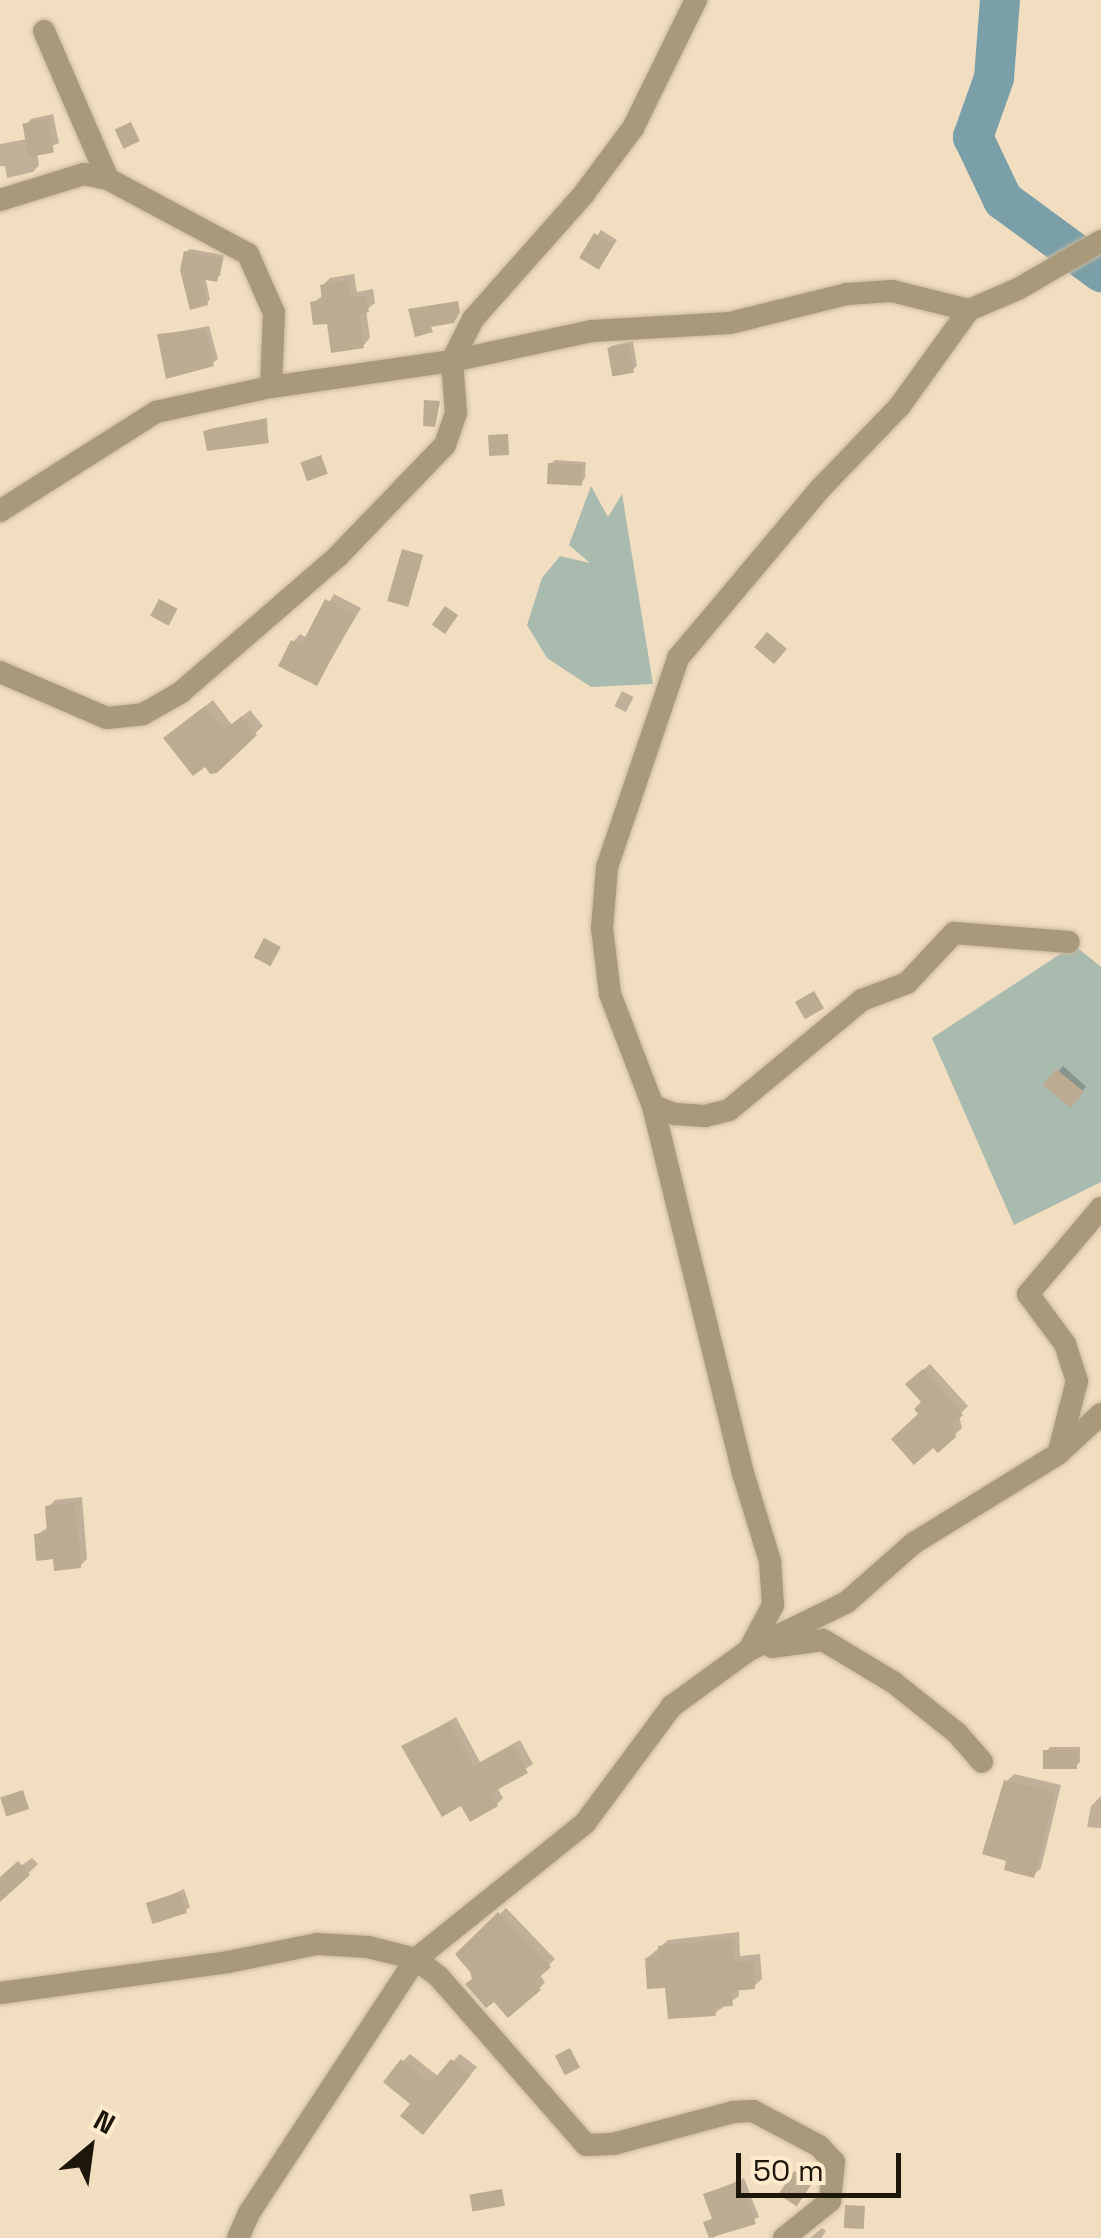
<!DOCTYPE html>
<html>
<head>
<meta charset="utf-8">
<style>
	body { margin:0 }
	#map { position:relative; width:1101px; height:2238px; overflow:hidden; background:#f1ddc0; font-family:"Space Grotesk",sans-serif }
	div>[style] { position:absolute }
	.green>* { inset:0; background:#a9bbaf }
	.shadow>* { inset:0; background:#0003; transform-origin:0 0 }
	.river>* { height:40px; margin:-20px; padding:0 20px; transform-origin:20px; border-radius:20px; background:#7b9fa9 }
	.building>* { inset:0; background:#bcab90; transform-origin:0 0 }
	.roads { filter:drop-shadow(0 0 2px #cbb99f) drop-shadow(0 0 2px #cbb99f) }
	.minor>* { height:22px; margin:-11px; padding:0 11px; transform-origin:11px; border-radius:11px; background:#a8997a }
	span { translate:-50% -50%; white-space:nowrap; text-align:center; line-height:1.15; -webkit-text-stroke:8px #feebcd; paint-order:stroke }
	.north { position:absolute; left:40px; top:2098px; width:100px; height:100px; -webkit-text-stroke:8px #feebcd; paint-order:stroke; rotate:29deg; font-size:28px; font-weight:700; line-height:40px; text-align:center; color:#1c160b }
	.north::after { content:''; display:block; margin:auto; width:35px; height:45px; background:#1c160b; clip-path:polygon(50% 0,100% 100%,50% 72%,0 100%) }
	.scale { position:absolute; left:736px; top:2153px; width:165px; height:45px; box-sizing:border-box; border:5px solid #1c160b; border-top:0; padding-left:12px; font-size:30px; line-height:35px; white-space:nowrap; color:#1c160b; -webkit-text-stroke:8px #feebcd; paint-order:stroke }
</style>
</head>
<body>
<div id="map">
	<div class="green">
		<i style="clip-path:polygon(591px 486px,608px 517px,622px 494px,653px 684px,591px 687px,547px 658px,527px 625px,542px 578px,560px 556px,590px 563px,569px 545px)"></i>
		<i style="clip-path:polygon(1074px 945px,1101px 967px,1101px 1182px,1014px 1225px,932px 1038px)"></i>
	</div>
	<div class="shadow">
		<i style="clip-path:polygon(53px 114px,59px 143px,37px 152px,39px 165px,33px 172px,7px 178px,5px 166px,0 166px,0 144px,27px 139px,25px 125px,31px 119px)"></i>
		<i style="clip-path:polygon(601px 230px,617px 240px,603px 262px,583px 257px)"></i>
		<i style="clip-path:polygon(190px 249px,224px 255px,220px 276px,205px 277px,210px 299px,207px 303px,186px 252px)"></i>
		<i style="clip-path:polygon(354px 274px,357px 292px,373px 289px,375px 303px,366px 310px,370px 338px,363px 346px,312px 303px,324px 295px,322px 286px,330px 278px)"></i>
		<i style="clip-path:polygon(209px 326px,218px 359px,213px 363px,160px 335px)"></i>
		<i style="clip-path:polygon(633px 341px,637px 366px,632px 370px,610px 346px)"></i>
		<i style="clip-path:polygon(267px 418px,268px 441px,206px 432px,209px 429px)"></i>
		<i style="clip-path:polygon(555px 460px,586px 462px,585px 478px,581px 483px,550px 464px)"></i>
		<i style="clip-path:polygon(334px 594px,361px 608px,317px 683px,293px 642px,300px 634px,307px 638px)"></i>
		<i style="left:622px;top:691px;width:13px;height:17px;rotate:27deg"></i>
		<i style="clip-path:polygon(213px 700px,232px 725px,250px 710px,263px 726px,216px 771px,173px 731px)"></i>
		<i style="left:1063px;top:1066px;width:31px;height:24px;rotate:42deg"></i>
		<i style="clip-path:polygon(930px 1364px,968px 1406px,959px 1415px,962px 1428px,938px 1450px,922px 1414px,924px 1402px,915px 1377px)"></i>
		<i style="clip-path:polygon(82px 1497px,87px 1559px,80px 1566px,56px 1557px,36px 1535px,49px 1527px,48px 1507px,55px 1500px)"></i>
		<i style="clip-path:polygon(456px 1717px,480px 1762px,520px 1740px,533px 1764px,497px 1787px,503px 1798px,497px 1804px,462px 1803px,405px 1746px)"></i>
		<i style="clip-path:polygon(1050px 1747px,1080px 1747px,1080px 1762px,1076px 1766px,1046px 1752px)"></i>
		<i style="clip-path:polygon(1014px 1774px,1061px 1785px,1041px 1868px,1034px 1875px,1007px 1781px)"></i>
		<i style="clip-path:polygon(1101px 1796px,1101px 1828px,1087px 1827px,1091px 1806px)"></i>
		<i style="clip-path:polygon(32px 1858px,38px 1864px,0 1901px,0 1881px)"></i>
		<i style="clip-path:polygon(184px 1889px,190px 1907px,185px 1911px,149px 1905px)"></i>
		<i style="clip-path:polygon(506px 1908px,555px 1959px,539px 1974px,545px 1982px,539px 1989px,459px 1954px)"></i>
		<i style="clip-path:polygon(739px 1932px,740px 1956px,760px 1954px,762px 1979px,754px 1986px,738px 1988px,739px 1996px,715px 2013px,668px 1985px,647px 1958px,668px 1940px)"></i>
		<i style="clip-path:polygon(410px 2054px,439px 2077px,460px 2054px,477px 2067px,430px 2124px,413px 2103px,403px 2061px)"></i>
		<i style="clip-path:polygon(800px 2168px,815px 2178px,801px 2199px,796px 2173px)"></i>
		<i style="clip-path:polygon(744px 2178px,759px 2217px,712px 2238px,706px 2223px,714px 2217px,706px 2195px)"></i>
		<i style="clip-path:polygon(822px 2228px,826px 2231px,821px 2238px,810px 2238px)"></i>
	</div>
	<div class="river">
		<i style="left:1000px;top:0;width:78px;rotate:94.4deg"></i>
		<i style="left:994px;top:78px;width:63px;rotate:109.6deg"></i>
		<i style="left:973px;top:137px;width:70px;rotate:64.5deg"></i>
		<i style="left:1003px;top:200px;width:122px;rotate:36.3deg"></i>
	</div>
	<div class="building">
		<i style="left:48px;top:119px;width:34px;height:26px;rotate:80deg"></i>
		<i style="left:131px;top:122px;width:21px;height:18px;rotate:65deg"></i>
		<i style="left:594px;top:233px;width:23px;height:29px;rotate:31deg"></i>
		<i style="clip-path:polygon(184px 251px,222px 259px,217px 282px,201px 279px,208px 305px,190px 310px,180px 270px)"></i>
		<i style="clip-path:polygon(348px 280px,350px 298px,366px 295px,369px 312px,359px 314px,364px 348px,331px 353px,327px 324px,313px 325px,310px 302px,322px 300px,320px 285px)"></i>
		<i style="clip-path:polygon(458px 301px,460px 312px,454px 323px,431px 327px,433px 332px,415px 337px,408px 309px)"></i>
		<i style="clip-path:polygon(205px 329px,214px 366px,166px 379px,157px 334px)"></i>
		<i style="left:629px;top:344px;width:29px;height:22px;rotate:80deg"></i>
		<i style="clip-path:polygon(424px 400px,440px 401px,435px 427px,423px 426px)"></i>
		<i style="clip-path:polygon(265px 419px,269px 443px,207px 451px,203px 431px)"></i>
		<i style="left:508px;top:434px;width:21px;height:20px;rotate:87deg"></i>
		<i style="left:321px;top:455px;width:20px;height:22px;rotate:70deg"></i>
		<i style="left:548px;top:463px;width:35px;height:21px;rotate:3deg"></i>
		<i style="left:402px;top:549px;width:22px;height:54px;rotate:16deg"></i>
		<i style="left:159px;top:599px;width:21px;height:19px;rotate:28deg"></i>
		<i style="clip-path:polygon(325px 599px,355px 615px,317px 686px,278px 666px,291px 640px,301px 645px)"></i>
		<i style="left:445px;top:606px;width:16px;height:23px;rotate:35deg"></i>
		<i style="left:767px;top:632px;width:26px;height:20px;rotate:40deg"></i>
		<i style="clip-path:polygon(205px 706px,224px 730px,242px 716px,257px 735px,217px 773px,210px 774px,205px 767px,193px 776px,163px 738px)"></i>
		<i style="left:264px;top:938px;width:19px;height:22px;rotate:28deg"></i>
		<i style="left:814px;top:991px;width:20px;height:22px;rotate:60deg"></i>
		<i style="left:1056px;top:1069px;width:36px;height:21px;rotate:39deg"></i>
		<i style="clip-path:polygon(923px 1369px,963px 1415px,953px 1423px,956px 1437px,938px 1453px,933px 1448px,914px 1465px,891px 1439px,918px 1414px,914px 1409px,921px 1402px,905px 1384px)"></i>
		<i style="clip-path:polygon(75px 1503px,81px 1568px,54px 1571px,53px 1559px,36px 1561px,34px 1534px,47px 1533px,45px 1506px)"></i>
		<i style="clip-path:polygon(449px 1722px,473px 1767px,513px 1745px,528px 1773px,491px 1793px,498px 1806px,470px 1822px,461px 1806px,442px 1817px,401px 1746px)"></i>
		<i style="left:1043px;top:1750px;width:34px;height:19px"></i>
		<i style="clip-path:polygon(1004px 1780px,1055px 1792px,1034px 1878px,1004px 1870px,1006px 1861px,982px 1854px)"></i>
		<i style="left:23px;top:1790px;width:20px;height:24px;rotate:72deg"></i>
		<i style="clip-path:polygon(18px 1861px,30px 1875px,0 1902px,0 1877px)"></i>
		<i style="left:180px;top:1892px;width:22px;height:36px;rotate:72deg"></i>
		<i style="clip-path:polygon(498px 1912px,551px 1967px,534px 1982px,541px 1990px,508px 2018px,494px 2002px,486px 2008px,465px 1984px,472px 1979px,470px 1972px,455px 1954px)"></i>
		<i style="clip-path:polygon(732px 1939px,734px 1962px,753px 1961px,755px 1989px,731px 1991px,733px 2006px,715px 2007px,716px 2016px,668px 2019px,665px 1988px,647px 1989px,645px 1958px,659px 1956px,658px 1946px)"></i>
		<i style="left:570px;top:2048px;width:22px;height:17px;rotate:63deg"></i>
		<i style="clip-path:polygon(401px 2059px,431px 2083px,451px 2059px,471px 2075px,423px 2135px,400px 2116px,410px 2104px,383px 2082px)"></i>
		<i style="left:794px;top:2171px;width:22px;height:28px;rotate:34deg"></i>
		<i style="clip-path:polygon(740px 2181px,756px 2224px,709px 2238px,703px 2222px,712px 2219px,703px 2194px)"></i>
		<i style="left:502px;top:2189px;width:17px;height:33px;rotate:80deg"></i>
		<i style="left:845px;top:2205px;width:20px;height:23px;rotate:3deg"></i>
	</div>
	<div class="roads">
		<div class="minor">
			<i style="left:44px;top:31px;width:161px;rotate:66.6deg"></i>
			<i style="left:0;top:200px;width:88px;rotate:-17.2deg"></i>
			<i style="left:84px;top:174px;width:25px;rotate:12deg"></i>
			<i style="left:108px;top:179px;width:159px;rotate:28.2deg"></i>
			<i style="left:248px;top:254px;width:64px;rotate:66.2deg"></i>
			<i style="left:274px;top:313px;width:74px;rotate:92.3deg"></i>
			<i style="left:0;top:511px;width:185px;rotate:-32.4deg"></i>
			<i style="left:156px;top:412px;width:118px;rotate:-12.3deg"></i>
			<i style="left:271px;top:387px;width:183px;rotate:-8.2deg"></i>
			<i style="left:452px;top:361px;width:143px;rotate:-12.1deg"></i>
			<i style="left:592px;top:331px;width:138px;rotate:-3.3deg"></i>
			<i style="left:730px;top:323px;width:121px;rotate:-13.9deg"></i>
			<i style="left:847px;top:294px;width:45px;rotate:-3.8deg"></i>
			<i style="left:892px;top:291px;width:79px;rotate:13.9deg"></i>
			<i style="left:0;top:672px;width:116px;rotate:23.3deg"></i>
			<i style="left:107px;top:718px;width:36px;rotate:-6deg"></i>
			<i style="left:143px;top:714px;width:43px;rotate:-29.6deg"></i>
			<i style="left:180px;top:693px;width:209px;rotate:-40.9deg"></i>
			<i style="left:338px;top:556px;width:154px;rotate:-46.1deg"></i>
			<i style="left:445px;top:445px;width:34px;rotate:-71deg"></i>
			<i style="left:456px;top:413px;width:52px;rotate:-94.4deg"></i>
			<i style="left:452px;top:361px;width:47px;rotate:-63.4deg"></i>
			<i style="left:473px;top:319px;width:166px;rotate:-48.4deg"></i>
			<i style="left:583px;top:195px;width:84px;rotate:-53.3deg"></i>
			<i style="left:633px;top:128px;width:143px;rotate:-63.8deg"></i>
			<i style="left:653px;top:1106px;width:23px;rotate:20deg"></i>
			<i style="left:675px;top:1114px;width:30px;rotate:4deg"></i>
			<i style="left:705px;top:1116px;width:25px;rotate:-14deg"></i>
			<i style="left:729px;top:1110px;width:173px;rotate:-39.6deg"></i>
			<i style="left:862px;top:1000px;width:48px;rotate:-20.7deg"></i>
			<i style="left:907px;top:983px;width:69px;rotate:-46.8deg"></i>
			<i style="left:954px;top:933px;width:115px;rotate:4.5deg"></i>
			<i style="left:1059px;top:1451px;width:72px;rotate:-75.6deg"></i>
			<i style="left:1077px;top:1381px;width:39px;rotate:-108deg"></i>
			<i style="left:1065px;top:1344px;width:62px;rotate:-126.5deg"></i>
			<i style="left:1028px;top:1294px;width:113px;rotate:-49.7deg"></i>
			<i style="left:772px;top:1647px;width:51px;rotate:-7.8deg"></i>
			<i style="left:823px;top:1640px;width:82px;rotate:31deg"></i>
			<i style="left:893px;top:1682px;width:82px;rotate:38.6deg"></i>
			<i style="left:957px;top:1733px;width:38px;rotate:49deg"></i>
			<i style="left:749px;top:1650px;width:51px;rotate:-61.9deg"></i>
			<i style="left:773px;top:1605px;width:44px;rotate:-93.9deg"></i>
			<i style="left:770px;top:1561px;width:92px;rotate:-107.1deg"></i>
			<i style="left:743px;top:1473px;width:378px;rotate:-103.8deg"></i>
			<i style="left:653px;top:1106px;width:120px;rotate:-111deg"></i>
			<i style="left:610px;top:994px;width:66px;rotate:-96.9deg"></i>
			<i style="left:602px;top:928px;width:61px;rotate:-85.3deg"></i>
			<i style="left:607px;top:867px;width:221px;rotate:-71.2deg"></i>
			<i style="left:678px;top:658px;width:219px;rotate:-50deg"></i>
			<i style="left:819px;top:490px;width:115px;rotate:-46.1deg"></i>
			<i style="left:899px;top:407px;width:120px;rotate:-54.2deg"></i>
			<i style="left:969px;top:310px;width:53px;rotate:-23.2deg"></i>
			<i style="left:1018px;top:289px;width:96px;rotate:-30deg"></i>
			<i style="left:0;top:1993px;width:230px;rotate:-7.7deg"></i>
			<i style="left:228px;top:1962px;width:91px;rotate:-11.4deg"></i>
			<i style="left:317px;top:1944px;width:51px;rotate:3.4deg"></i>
			<i style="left:368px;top:1947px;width:49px;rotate:14deg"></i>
			<i style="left:416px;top:1959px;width:29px;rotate:38deg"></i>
			<i style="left:439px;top:1977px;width:223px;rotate:48.8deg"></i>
			<i style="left:586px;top:2145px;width:27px;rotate:-2deg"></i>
			<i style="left:613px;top:2144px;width:124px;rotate:-14.9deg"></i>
			<i style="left:733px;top:2112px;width:20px;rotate:-3deg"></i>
			<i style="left:753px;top:2111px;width:75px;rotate:27.9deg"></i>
			<i style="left:819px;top:2146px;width:22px;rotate:47deg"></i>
			<i style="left:834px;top:2162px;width:39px;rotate:96deg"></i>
			<i style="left:830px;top:2201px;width:59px;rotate:141.2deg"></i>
			<i style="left:238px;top:2238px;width:27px;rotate:-66deg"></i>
			<i style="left:249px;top:2213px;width:304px;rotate:-56.7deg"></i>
			<i style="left:416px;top:1959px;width:217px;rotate:-38.8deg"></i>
			<i style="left:585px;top:1823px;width:146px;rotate:-53.4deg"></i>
			<i style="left:672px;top:1706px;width:95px;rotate:-36deg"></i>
			<i style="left:749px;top:1650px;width:109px;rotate:-26.1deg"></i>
			<i style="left:847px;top:1602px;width:89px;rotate:-41.4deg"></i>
			<i style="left:914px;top:1543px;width:169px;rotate:-31.7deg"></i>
			<i style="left:1058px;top:1454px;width:59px;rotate:-42.9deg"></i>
		</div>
	</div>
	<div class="north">N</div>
	<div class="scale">50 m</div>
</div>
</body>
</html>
